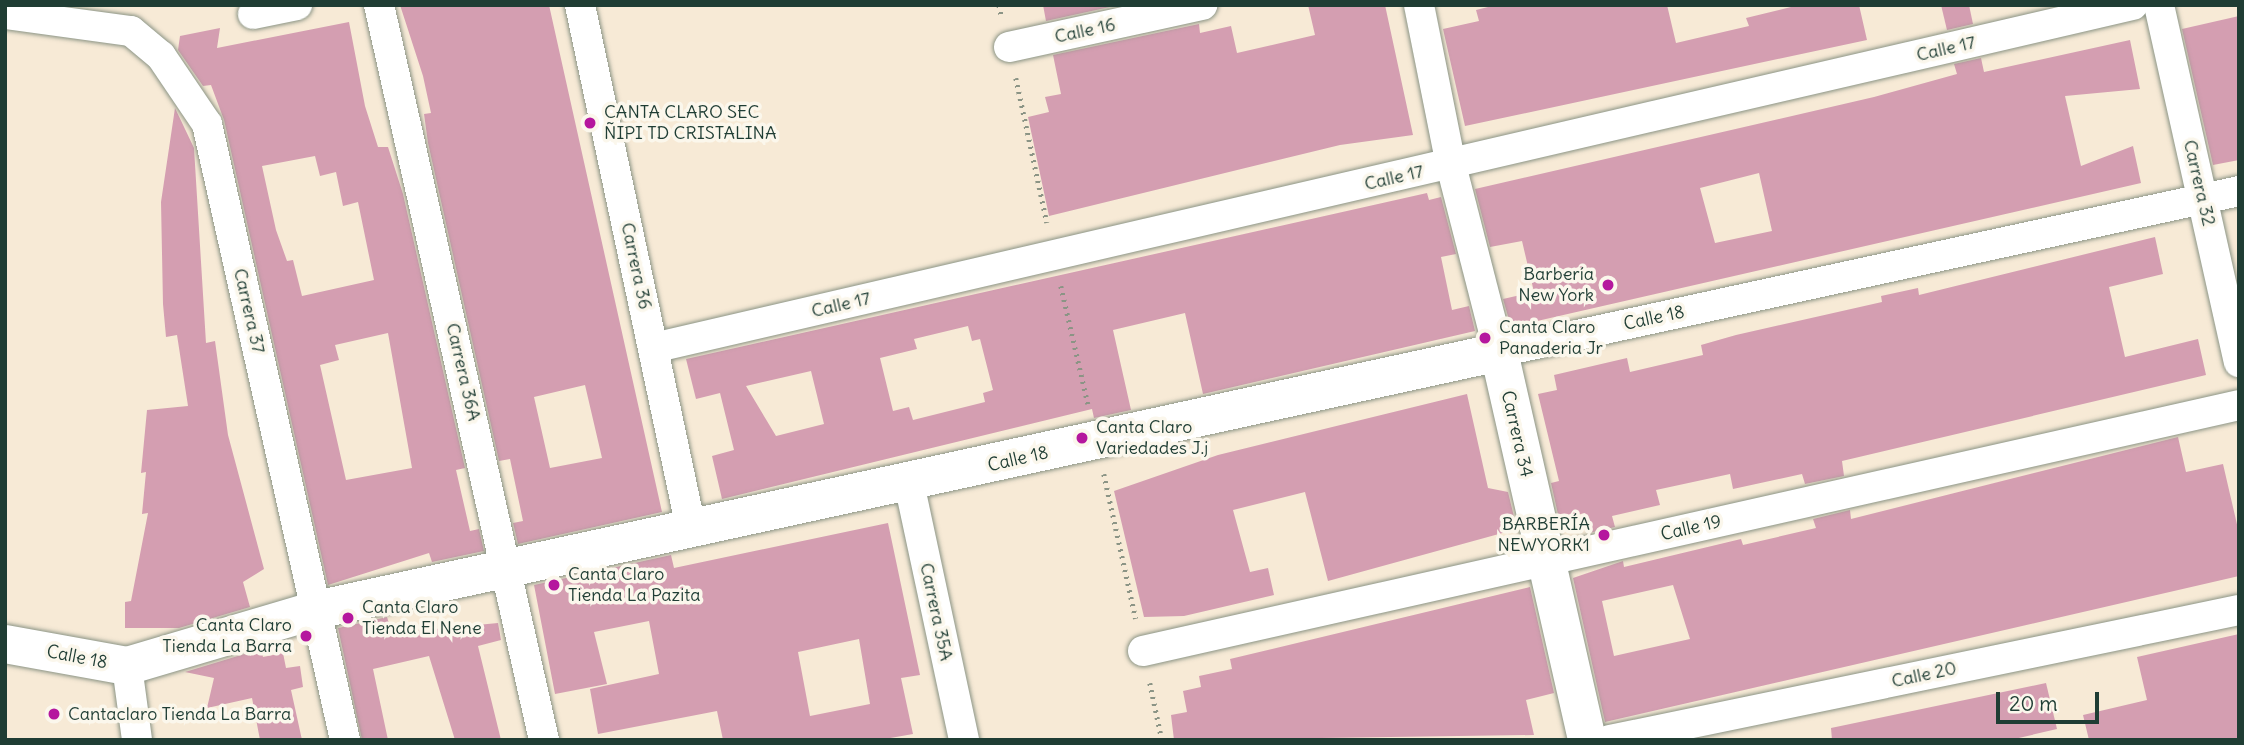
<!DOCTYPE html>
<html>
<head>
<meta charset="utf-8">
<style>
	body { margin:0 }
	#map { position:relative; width:2244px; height:745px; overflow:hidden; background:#f7ead6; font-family:Delius,sans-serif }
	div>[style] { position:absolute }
	.building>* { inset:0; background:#d49eb1 }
	.path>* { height:4.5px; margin-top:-2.25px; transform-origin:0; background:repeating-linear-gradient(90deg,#8b9485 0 2px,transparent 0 7px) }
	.roads { filter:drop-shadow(0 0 2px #8b9485) drop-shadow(0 0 2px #8b9485) }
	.minor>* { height:30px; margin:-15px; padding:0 15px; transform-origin:15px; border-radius:15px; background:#fff }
	.tertiary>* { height:38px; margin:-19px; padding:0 19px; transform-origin:19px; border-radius:19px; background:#fff }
	.dots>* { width:19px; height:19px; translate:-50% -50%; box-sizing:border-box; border:4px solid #fbf7ec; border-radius:50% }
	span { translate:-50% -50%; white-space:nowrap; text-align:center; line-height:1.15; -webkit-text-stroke:7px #fbf7ec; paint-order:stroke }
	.street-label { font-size:18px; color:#1f3d34 }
	.poi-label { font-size:18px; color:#1f3d34 }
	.left { translate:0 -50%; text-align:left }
	.right { translate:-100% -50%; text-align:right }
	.frame { position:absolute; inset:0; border:7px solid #1f3d34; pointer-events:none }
	.scale { position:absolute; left:1996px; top:692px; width:103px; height:32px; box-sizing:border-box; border:4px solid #1f3d34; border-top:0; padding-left:9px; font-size:21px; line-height:24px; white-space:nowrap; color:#1f3d34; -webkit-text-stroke:5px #fbf7ec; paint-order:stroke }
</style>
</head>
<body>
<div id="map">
	<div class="building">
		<i style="clip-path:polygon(evenodd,400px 5px,549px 5px,662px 512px,518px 544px,513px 523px,523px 521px,510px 459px,499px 461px,428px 143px,424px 114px,431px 113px,423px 76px,400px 5px,585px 385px,602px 458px,550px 468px,534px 397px,585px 385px)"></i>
		<i style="clip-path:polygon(1043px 5px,1119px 5px,1046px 21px)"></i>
		<i style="clip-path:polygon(1308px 5px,1385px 5px,1413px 135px,1340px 145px,1049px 216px,1028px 117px,1049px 112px,1045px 97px,1061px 94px,1053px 55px,1199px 24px,1200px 33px,1231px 26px,1237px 53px,1315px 35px)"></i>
		<i style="clip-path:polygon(1496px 5px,1667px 5px,1676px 43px,1749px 26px,1746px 18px,1799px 5px,1859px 5px,1867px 40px,1465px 126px,1443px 29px,1479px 21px,1476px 10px)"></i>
		<i style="clip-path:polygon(1941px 5px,1969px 5px,1973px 24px,1947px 30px)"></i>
		<i style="clip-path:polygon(2239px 16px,2239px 160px,2213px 165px,2182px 29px)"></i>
		<i style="clip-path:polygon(evenodd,349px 22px,365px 106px,378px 147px,388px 147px,403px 194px,465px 468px,456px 470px,470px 531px,479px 529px,484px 551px,432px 562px,429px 553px,328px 585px,224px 120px,211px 85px,203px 86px,178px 50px,180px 36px,220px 28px,217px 48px,349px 22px,315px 156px,320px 176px,336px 172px,343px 206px,358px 202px,374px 280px,302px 296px,293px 260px,287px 261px,276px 230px,262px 166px,315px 156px,349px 22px,388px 333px,412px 468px,346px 480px,320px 365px,339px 360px,335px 345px,388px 333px)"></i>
		<i style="clip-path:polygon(evenodd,2130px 40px,2140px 89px,2065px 96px,2081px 166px,2133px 146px,2141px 183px,1511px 327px,1503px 299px,1534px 292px,1522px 241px,1490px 247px,1475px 189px,1874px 97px,1957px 74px,1954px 64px,1981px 58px,1984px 72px,2130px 40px,1759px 173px,1772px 231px,1715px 243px,1700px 188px,1759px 173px)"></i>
		<i style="clip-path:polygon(175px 108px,194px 148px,206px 343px,215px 341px,228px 435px,264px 569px,243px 582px,250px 607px,179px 628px,125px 628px,125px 602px,131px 601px,148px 513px,142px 514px,146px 472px,141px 473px,147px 410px,188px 406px,177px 335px,166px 337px,163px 304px,161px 202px)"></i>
		<i style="clip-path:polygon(evenodd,1427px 193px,1429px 200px,1441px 197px,1456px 254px,1441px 257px,1452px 310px,1469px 306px,1475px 331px,1203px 394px,1185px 313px,1113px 330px,1131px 410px,1094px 418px,1092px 409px,722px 499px,712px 456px,734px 450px,720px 393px,696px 399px,686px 359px,1427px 193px,968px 326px,972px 341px,980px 339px,993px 390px,983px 393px,985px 402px,913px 420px,909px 407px,893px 411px,880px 358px,917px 349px,914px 339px,968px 326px,1427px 193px,811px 371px,824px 424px,776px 436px,746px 386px,811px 371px)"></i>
		<i style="clip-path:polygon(2155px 237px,2163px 274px,2109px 287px,2125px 357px,2198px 339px,2206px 375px,1842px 461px,1844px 476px,1805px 484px,1802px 474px,1733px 489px,1730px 474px,1656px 490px,1660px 505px,1612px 516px,1615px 527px,1589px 533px,1585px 513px,1559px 519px,1551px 483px,1559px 481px,1538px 394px,1557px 390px,1554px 375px,1627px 358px,1630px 372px,1703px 355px,1701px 345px,1736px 335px,1882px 302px,1881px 296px,1918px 288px,1919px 295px)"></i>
		<i style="clip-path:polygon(1467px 394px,1488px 488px,1508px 492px,1517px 529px,1328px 581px,1305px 492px,1233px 510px,1250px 572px,1268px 568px,1274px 595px,1184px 616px,1144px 617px,1114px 491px,1218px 455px)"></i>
		<i style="clip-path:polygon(evenodd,2178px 437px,2186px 472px,2223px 464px,2239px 533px,2239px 576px,1605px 722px,1573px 578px,1623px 561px,1624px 567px,1741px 539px,1743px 545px,1816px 528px,1813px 519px,1850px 510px,1851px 519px,2178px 437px,1673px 585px,1690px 639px,1614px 656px,1602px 601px,1673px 585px)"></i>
		<i style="clip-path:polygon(evenodd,888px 523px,920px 675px,901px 678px,913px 734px,879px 740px,723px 740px,717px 711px,598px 734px,590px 689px,659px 674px,649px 621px,594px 632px,607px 684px,555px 694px,534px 585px,671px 555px,674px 568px,888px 523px,859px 639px,870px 704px,810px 716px,798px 652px,859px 639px)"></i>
		<i style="clip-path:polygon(1530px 587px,1554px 693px,1526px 700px,1534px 735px,1174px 740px,1171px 715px,1187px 712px,1183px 691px,1201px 687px,1199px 676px,1232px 669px,1230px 659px)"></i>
		<i style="clip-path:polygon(387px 617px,390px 627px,402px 624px,404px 632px,498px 623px,501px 640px,478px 646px,501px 740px,455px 740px,429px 656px,373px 669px,388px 740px,362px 740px,338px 628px)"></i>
		<i style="clip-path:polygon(2239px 634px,2239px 740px,2089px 740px,2083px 715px,2147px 700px,2137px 657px)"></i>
		<i style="clip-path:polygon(261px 649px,263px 657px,283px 653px,286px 668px,300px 666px,303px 687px,291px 690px,302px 740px,260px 740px,252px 698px,207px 708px,214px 678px,185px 672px)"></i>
		<i style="clip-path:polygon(2046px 683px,2057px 729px,2010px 740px,1832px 740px,1831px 728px)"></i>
	</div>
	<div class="path">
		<i style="left:999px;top:5px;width:13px;rotate:77deg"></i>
		<i style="left:1016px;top:78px;width:148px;rotate:77.9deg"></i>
		<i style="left:1061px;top:286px;width:121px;rotate:77.1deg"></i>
		<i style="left:1104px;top:474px;width:148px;rotate:77.6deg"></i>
		<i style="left:1150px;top:683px;width:58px;rotate:78.1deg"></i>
	</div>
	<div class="roads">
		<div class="minor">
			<i style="left:379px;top:5px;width:753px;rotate:77.35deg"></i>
			<i style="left:580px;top:5px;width:535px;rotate:78.02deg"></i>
			<i style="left:1419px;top:5px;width:163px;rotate:78.7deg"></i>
			<i style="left:1451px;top:165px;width:193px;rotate:75.6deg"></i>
			<i style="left:1499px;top:352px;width:757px;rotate:-12.27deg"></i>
			<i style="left:2159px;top:5px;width:366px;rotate:77.4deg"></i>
			<i style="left:5px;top:14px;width:127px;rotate:7.7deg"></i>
			<i style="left:131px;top:31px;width:39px;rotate:40deg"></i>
			<i style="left:161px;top:56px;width:82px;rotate:55.9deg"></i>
			<i style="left:207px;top:124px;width:631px;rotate:77.37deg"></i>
			<i style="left:253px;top:14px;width:45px;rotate:-11.6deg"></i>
			<i style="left:1009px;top:47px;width:198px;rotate:-12.3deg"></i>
			<i style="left:653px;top:348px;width:1519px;rotate:-13.05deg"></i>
			<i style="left:909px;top:483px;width:263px;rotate:77.9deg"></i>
			<i style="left:1143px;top:651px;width:1123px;rotate:-12.65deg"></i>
			<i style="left:127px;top:666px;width:75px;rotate:82.3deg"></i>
			<i style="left:1610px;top:740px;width:642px;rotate:-11.68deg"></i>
		</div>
		<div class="tertiary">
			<i style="left:5px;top:644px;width:124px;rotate:10.2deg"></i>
			<i style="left:127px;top:666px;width:197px;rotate:-16.5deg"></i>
			<i style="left:316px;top:610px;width:1211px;rotate:-12.3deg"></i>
			<i style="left:1499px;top:352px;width:398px;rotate:77.2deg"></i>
		</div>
	</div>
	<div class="dots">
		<i style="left:590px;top:123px;background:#b5179e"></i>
		<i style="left:1608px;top:285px;background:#b5179e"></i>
		<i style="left:1485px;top:338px;background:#b5179e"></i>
		<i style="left:1082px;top:438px;background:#b5179e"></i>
		<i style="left:1604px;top:535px;background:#b5179e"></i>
		<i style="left:554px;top:585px;background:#b5179e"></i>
		<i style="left:348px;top:618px;background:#b5179e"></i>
		<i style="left:306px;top:636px;background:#b5179e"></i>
		<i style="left:54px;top:714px;background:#b5179e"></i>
	</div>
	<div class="street-label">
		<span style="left:1085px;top:31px;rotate:-12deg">Calle 16</span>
		<span style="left:1946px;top:49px;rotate:-13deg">Calle 17</span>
		<span style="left:1394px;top:178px;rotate:-13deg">Calle 17</span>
		<span style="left:2199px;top:183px;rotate:77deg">Carrera 32</span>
		<span style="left:636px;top:266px;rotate:78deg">Carrera 36</span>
		<span style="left:841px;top:305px;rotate:-13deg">Calle 17</span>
		<span style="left:249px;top:311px;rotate:77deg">Carrera 37</span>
		<span style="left:1654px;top:318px;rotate:-12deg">Calle 18</span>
		<span style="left:463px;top:372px;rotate:77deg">Carrera 36A</span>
		<span style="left:1517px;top:434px;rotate:77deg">Carrera 34</span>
		<span style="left:1018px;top:459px;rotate:-13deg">Calle 18</span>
		<span style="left:1691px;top:528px;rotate:-13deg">Calle 19</span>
		<span style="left:936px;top:612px;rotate:78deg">Carrera 35A</span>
		<span style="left:77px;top:657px;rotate:11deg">Calle 18</span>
		<span style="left:1924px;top:675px;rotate:-12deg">Calle 20</span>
	</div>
	<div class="poi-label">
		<span class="left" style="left:604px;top:123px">CANTA CLARO SEC<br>ÑIPI TD CRISTALINA</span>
		<span class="right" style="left:1594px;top:285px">Barbería<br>New York</span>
		<span class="left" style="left:1499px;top:338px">Canta Claro<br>Panaderia Jr</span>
		<span class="left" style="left:1096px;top:438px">Canta Claro<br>Variedades J.j</span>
		<span class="right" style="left:1590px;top:535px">BARBERÍA<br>NEWYORK1</span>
		<span class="left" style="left:568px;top:585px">Canta Claro<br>Tienda La Pazita</span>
		<span class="left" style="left:362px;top:618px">Canta Claro<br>Tienda El Nene</span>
		<span class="right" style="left:292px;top:636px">Canta Claro<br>Tienda La Barra</span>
		<span class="left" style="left:68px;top:714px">Cantaclaro Tienda La Barra</span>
	</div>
	<div class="frame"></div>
	<div class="scale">20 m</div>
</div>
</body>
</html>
